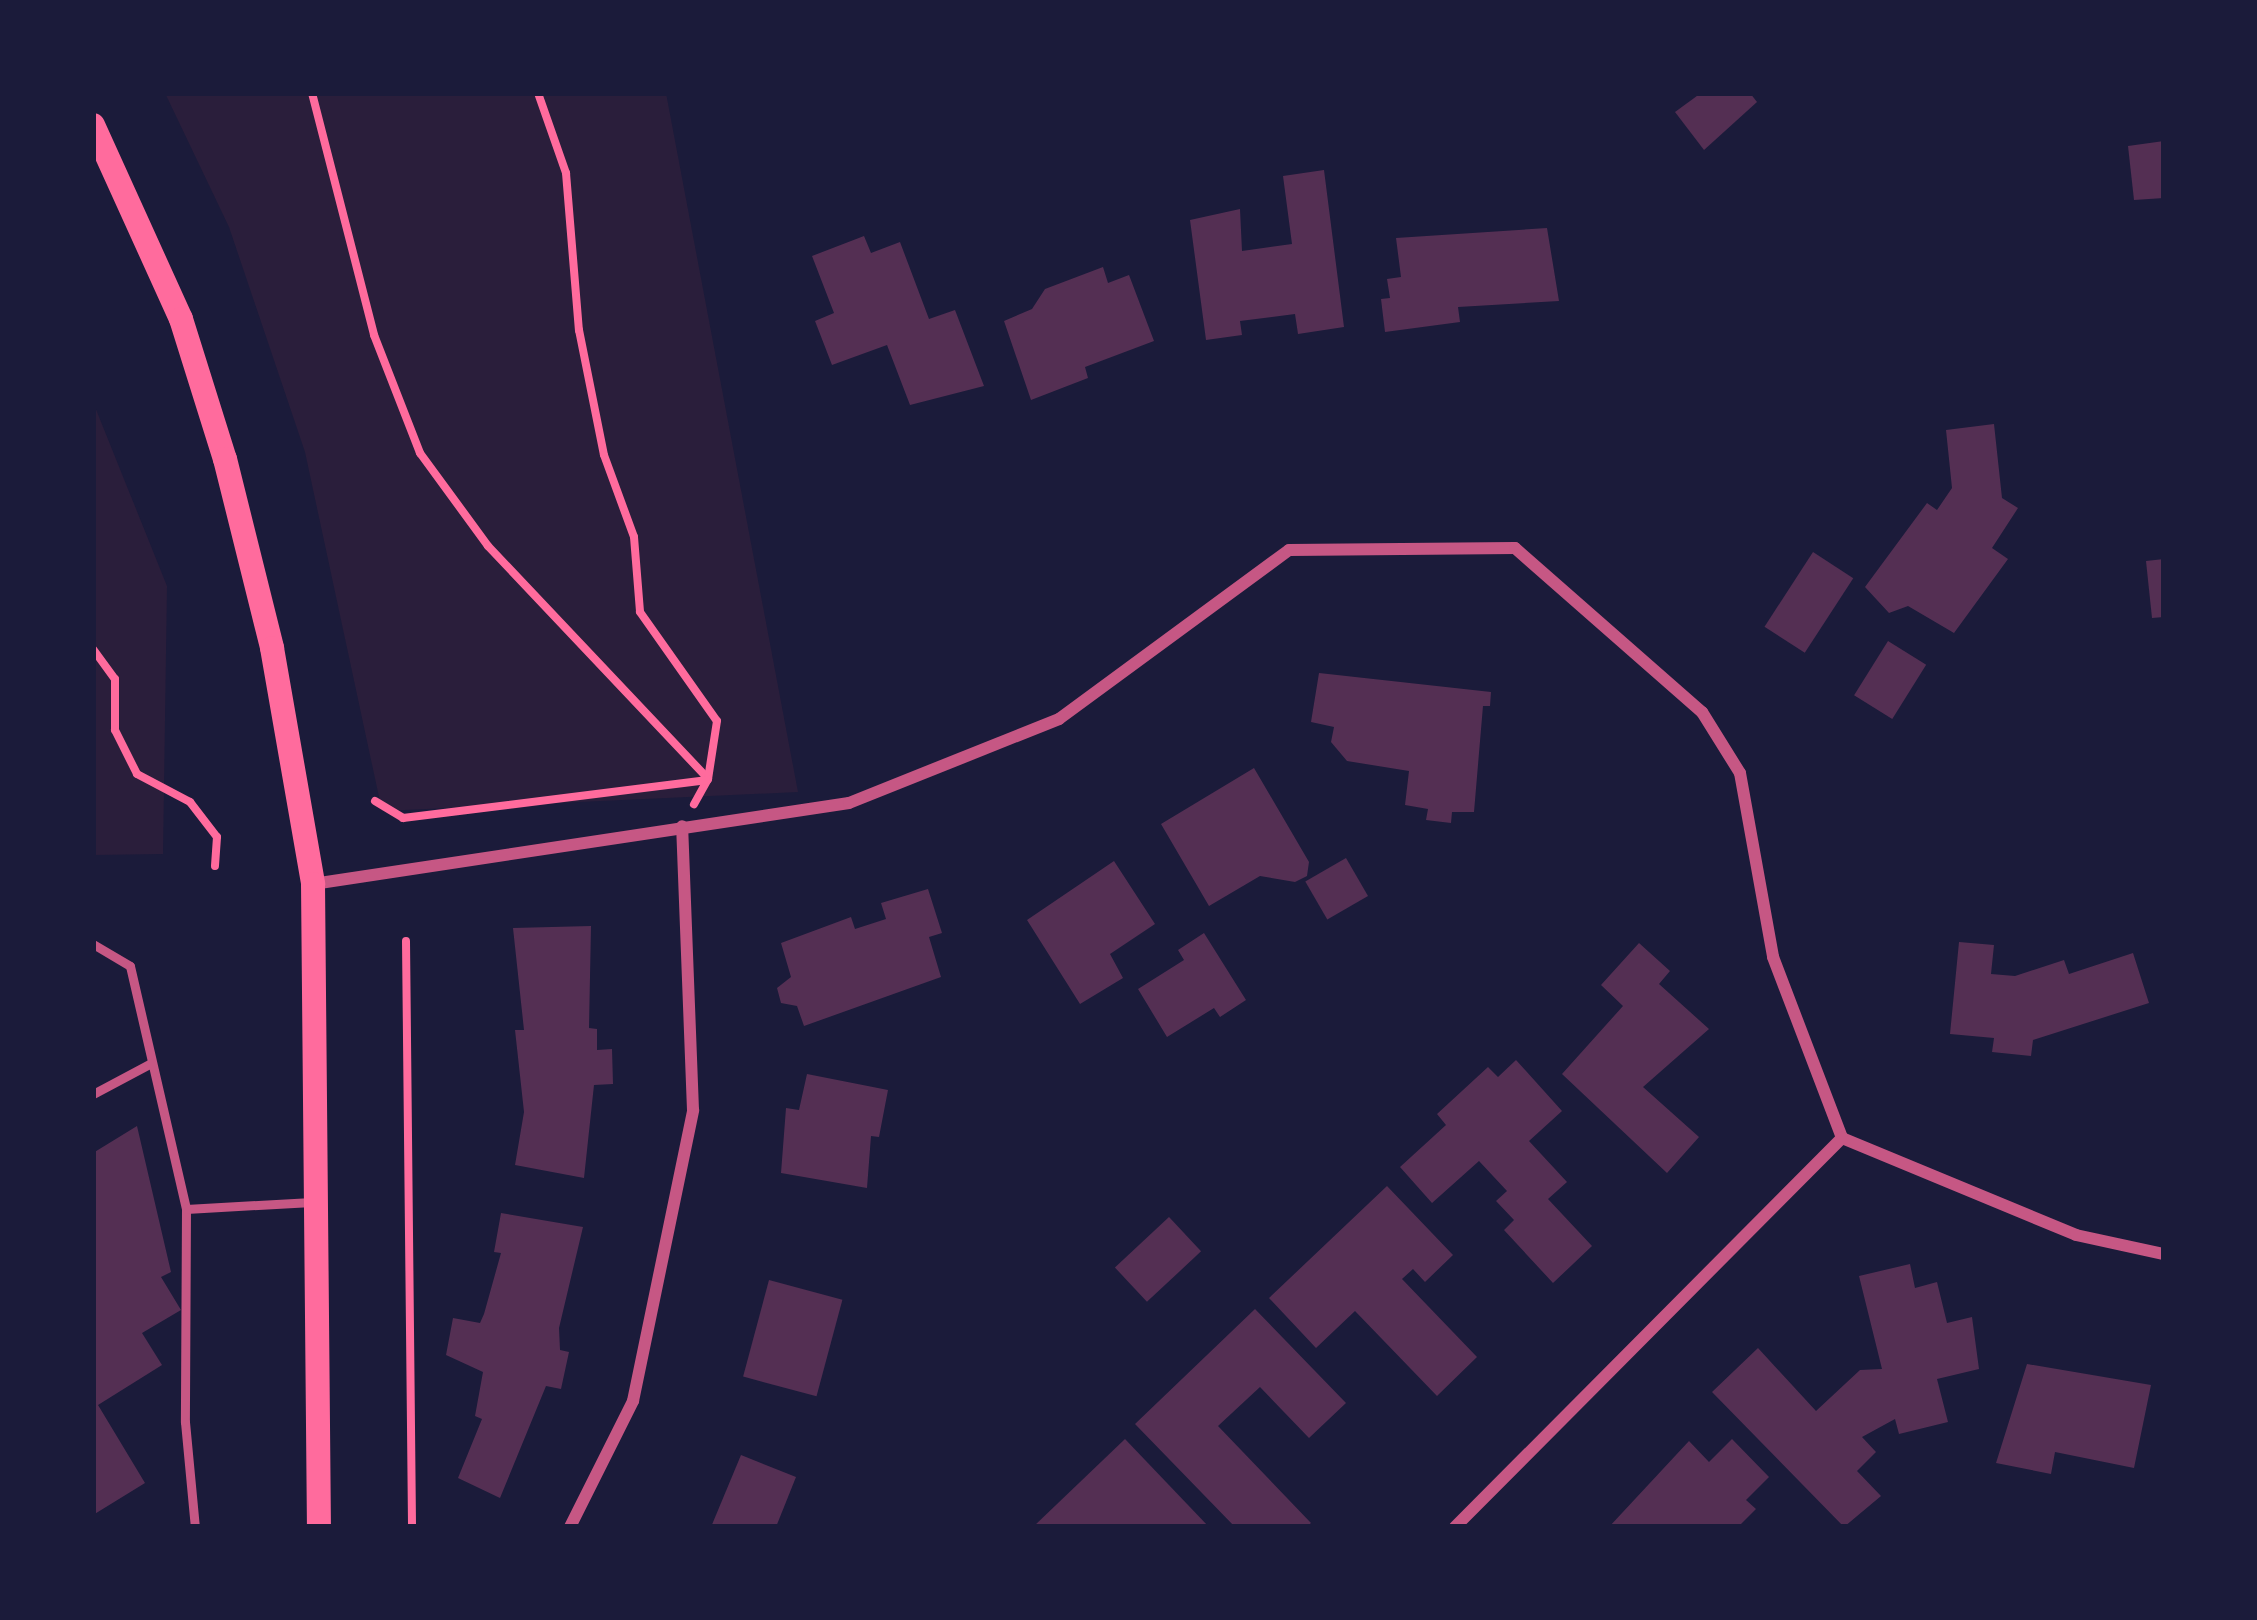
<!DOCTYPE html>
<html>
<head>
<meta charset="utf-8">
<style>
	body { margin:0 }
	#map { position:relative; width:2257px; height:1620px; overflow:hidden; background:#1b1b3a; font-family:Raleway,sans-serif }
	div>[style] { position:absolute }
	.green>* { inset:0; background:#2a1e3b }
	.building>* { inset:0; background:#542f53; transform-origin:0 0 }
	.path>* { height:8px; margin:-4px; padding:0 4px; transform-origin:4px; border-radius:4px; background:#ff6b9d }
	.service>* { height:9px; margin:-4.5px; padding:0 4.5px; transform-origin:4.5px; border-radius:4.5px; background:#c65784 }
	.minor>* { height:12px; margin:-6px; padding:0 6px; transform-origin:6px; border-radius:6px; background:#c65784 }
	.secondary>* { height:24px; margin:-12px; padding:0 12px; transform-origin:12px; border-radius:12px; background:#ff6b9d }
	span { translate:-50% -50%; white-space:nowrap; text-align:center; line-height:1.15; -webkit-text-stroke:9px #1b1b3a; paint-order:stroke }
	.frame { position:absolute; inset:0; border:96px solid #1b1b3a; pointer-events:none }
</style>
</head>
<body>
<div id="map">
	<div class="green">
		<i style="clip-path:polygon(165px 93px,666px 93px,798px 792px,382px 811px,305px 452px,229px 227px)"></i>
		<i style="clip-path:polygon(93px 402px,167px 586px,163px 854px,93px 855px)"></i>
	</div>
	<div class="building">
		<i style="clip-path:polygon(1701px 93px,1750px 93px,1757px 102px,1704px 150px,1675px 112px)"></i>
		<i style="clip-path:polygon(2164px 141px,2164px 198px,2134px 200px,2128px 146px)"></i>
		<i style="clip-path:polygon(1324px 170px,1344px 327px,1298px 334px,1295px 314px,1240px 321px,1242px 335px,1206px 340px,1190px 220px,1240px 209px,1242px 251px,1292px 244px,1283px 176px)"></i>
		<i style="clip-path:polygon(1547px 228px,1559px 301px,1458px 307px,1460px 322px,1385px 332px,1381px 299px,1390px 298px,1387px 279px,1401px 277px,1396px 238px)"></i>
		<i style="clip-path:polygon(864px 236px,871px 253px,900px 242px,929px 319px,955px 310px,984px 386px,910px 405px,887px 345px,832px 365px,815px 321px,834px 313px,812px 256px)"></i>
		<i style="clip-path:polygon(1103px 267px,1108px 283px,1129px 275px,1154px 341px,1085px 367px,1088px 378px,1031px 400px,1004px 321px,1032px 309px,1045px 289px)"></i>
		<i style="clip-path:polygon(1994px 424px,2002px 498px,2018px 508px,1992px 548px,2008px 559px,1954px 633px,1908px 606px,1889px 613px,1865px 587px,1927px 503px,1937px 510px,1952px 488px,1946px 430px)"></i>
		<i style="left:1813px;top:552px;width:48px;height:89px;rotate:33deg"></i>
		<i style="clip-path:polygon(2164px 559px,2164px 617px,2152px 618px,2146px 561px)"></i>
		<i style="left:1888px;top:641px;width:45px;height:64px;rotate:32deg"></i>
		<i style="clip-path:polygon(1319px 673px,1491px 692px,1490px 706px,1483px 706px,1474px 812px,1452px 812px,1451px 823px,1426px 820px,1428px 809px,1405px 805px,1409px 771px,1347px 761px,1331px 742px,1334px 727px,1311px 722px)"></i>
		<i style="clip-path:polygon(1254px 768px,1309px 862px,1307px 876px,1295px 882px,1260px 876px,1209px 906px,1161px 824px)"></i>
		<i style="left:1346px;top:858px;width:44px;height:47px;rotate:60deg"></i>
		<i style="clip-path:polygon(1114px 861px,1155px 924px,1110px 954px,1123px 978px,1080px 1004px,1027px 920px)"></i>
		<i style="clip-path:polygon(928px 889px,942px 933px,929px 937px,941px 977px,804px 1026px,797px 1006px,781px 1003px,777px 988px,791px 977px,781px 943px,851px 917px,855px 929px,886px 919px,881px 903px)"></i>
		<i style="clip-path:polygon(591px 926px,589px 1028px,597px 1029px,597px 1050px,612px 1049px,613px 1084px,594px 1085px,584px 1178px,515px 1165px,524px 1112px,515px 1030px,524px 1030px,513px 928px)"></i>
		<i style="clip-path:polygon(1204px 933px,1246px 1000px,1220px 1017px,1214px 1008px,1167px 1037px,1138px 989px,1184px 960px,1178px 950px)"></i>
		<i style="clip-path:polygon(1959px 942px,1994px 945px,1991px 974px,2015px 976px,2064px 960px,2069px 974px,2133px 953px,2149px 1003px,2033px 1040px,2031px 1056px,1992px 1052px,1994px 1038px,1950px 1034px)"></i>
		<i style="clip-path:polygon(1639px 943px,1670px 971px,1659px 984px,1709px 1029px,1643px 1087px,1699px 1137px,1667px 1173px,1562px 1074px,1623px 1006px,1601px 985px)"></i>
		<i style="clip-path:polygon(1516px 1060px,1562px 1111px,1529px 1141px,1567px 1182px,1548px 1199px,1592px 1246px,1553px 1283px,1504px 1230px,1514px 1220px,1496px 1201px,1507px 1191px,1479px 1161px,1432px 1203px,1400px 1167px,1446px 1125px,1437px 1114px,1488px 1067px,1498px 1077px)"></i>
		<i style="clip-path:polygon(807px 1074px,888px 1090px,879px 1137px,871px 1136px,867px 1188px,781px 1173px,786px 1108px,799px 1110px)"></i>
		<i style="clip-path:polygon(137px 1126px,171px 1272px,161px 1277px,181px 1310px,142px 1333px,162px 1365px,98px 1405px,145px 1483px,93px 1515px,93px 1153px)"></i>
		<i style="clip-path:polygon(1387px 1186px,1453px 1255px,1425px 1282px,1413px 1269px,1402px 1279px,1477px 1357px,1437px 1396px,1355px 1311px,1316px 1348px,1269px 1298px)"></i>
		<i style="clip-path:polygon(501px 1213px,583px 1227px,559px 1328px,560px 1350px,569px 1352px,561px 1389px,546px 1386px,500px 1498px,458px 1478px,482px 1419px,475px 1416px,483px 1372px,446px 1355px,453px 1318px,480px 1323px,484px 1314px,501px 1253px,494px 1252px)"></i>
		<i style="left:1169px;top:1217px;width:47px;height:74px;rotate:47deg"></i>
		<i style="clip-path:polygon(1910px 1264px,1915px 1288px,1937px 1282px,1947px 1323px,1972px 1317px,1979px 1369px,1937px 1379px,1948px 1422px,1899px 1434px,1895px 1419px,1862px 1437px,1876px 1452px,1857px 1471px,1881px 1496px,1844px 1527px,1712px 1392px,1758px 1348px,1816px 1411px,1860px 1370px,1882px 1369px,1859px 1276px)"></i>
		<i style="left:769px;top:1280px;width:76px;height:100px;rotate:15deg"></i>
		<i style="clip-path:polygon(1255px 1309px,1346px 1403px,1309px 1438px,1260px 1387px,1218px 1426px,1311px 1523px,1306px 1527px,1235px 1527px,1135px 1424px)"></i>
		<i style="clip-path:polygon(2027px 1364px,2151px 1385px,2134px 1468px,2055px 1452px,2051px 1474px,1996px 1463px)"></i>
		<i style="clip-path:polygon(1125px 1439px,1209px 1527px,1033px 1527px)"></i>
		<i style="clip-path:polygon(1732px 1439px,1769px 1477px,1746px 1500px,1756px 1509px,1738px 1527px,1609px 1527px,1689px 1441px,1709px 1462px)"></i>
		<i style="clip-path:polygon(741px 1455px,796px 1477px,776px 1527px,711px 1527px)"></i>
	</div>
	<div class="path">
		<i style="left:312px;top:93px;width:250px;rotate:75.6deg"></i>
		<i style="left:374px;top:335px;width:127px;rotate:68.7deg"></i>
		<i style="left:420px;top:453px;width:115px;rotate:53.8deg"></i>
		<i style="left:488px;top:546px;width:320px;rotate:46.6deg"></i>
		<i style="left:538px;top:93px;width:85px;rotate:70.7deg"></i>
		<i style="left:566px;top:173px;width:158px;rotate:85.3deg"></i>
		<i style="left:579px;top:330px;width:127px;rotate:78.7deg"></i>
		<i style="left:604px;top:455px;width:87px;rotate:69.9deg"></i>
		<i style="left:634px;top:537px;width:75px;rotate:85.4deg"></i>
		<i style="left:640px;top:612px;width:133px;rotate:54.8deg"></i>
		<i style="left:717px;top:721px;width:59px;rotate:98.8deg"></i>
		<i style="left:708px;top:779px;width:29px;rotate:119deg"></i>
		<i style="left:93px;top:649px;width:37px;rotate:54deg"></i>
		<i style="left:115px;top:679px;width:51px;rotate:90deg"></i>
		<i style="left:115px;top:730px;width:49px;rotate:63.4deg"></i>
		<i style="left:137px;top:774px;width:60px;rotate:27.8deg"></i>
		<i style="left:190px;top:802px;width:44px;rotate:52.4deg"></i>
		<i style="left:217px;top:837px;width:29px;rotate:94deg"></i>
		<i style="left:375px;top:801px;width:33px;rotate:31deg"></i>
		<i style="left:403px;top:818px;width:305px;rotate:-7.1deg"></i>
		<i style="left:406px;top:941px;width:586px;rotate:89.41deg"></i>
	</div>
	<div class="service">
		<i style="left:93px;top:944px;width:43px;rotate:30.7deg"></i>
		<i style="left:130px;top:966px;width:249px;rotate:77deg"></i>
		<i style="left:186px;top:1209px;width:213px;rotate:90.3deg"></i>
		<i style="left:185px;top:1422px;width:105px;rotate:84.6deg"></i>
		<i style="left:93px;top:1094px;width:66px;rotate:-28.1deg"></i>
		<i style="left:186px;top:1209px;width:126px;rotate:-3.2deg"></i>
	</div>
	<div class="minor">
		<i style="left:313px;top:884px;width:542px;rotate:-8.59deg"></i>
		<i style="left:849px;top:803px;width:226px;rotate:-21.8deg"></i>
		<i style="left:1059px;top:719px;width:285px;rotate:-36.3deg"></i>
		<i style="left:1289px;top:550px;width:226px;rotate:-0.5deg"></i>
		<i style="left:1515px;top:548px;width:249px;rotate:41.3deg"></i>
		<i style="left:1702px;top:712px;width:72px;rotate:58.1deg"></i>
		<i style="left:1740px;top:773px;width:187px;rotate:79.8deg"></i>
		<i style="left:1773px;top:957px;width:194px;rotate:69.1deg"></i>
		<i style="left:1842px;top:1138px;width:253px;rotate:22.5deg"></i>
		<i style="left:2076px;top:1235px;width:90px;rotate:12.2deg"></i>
		<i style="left:570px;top:1527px;width:141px;rotate:-63.4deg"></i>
		<i style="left:633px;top:1401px;width:297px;rotate:-78.3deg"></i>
		<i style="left:693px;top:1110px;width:284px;rotate:-92.2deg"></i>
		<i style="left:1455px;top:1527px;width:549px;rotate:-45.15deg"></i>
	</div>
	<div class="secondary">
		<i style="left:93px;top:125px;width:213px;rotate:65.6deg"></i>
		<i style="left:181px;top:319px;width:147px;rotate:72.6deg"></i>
		<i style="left:225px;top:459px;width:195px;rotate:76deg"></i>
		<i style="left:272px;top:648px;width:240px;rotate:80.1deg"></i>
		<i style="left:313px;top:884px;width:643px;rotate:89.47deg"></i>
	</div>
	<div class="frame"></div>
</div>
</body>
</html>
